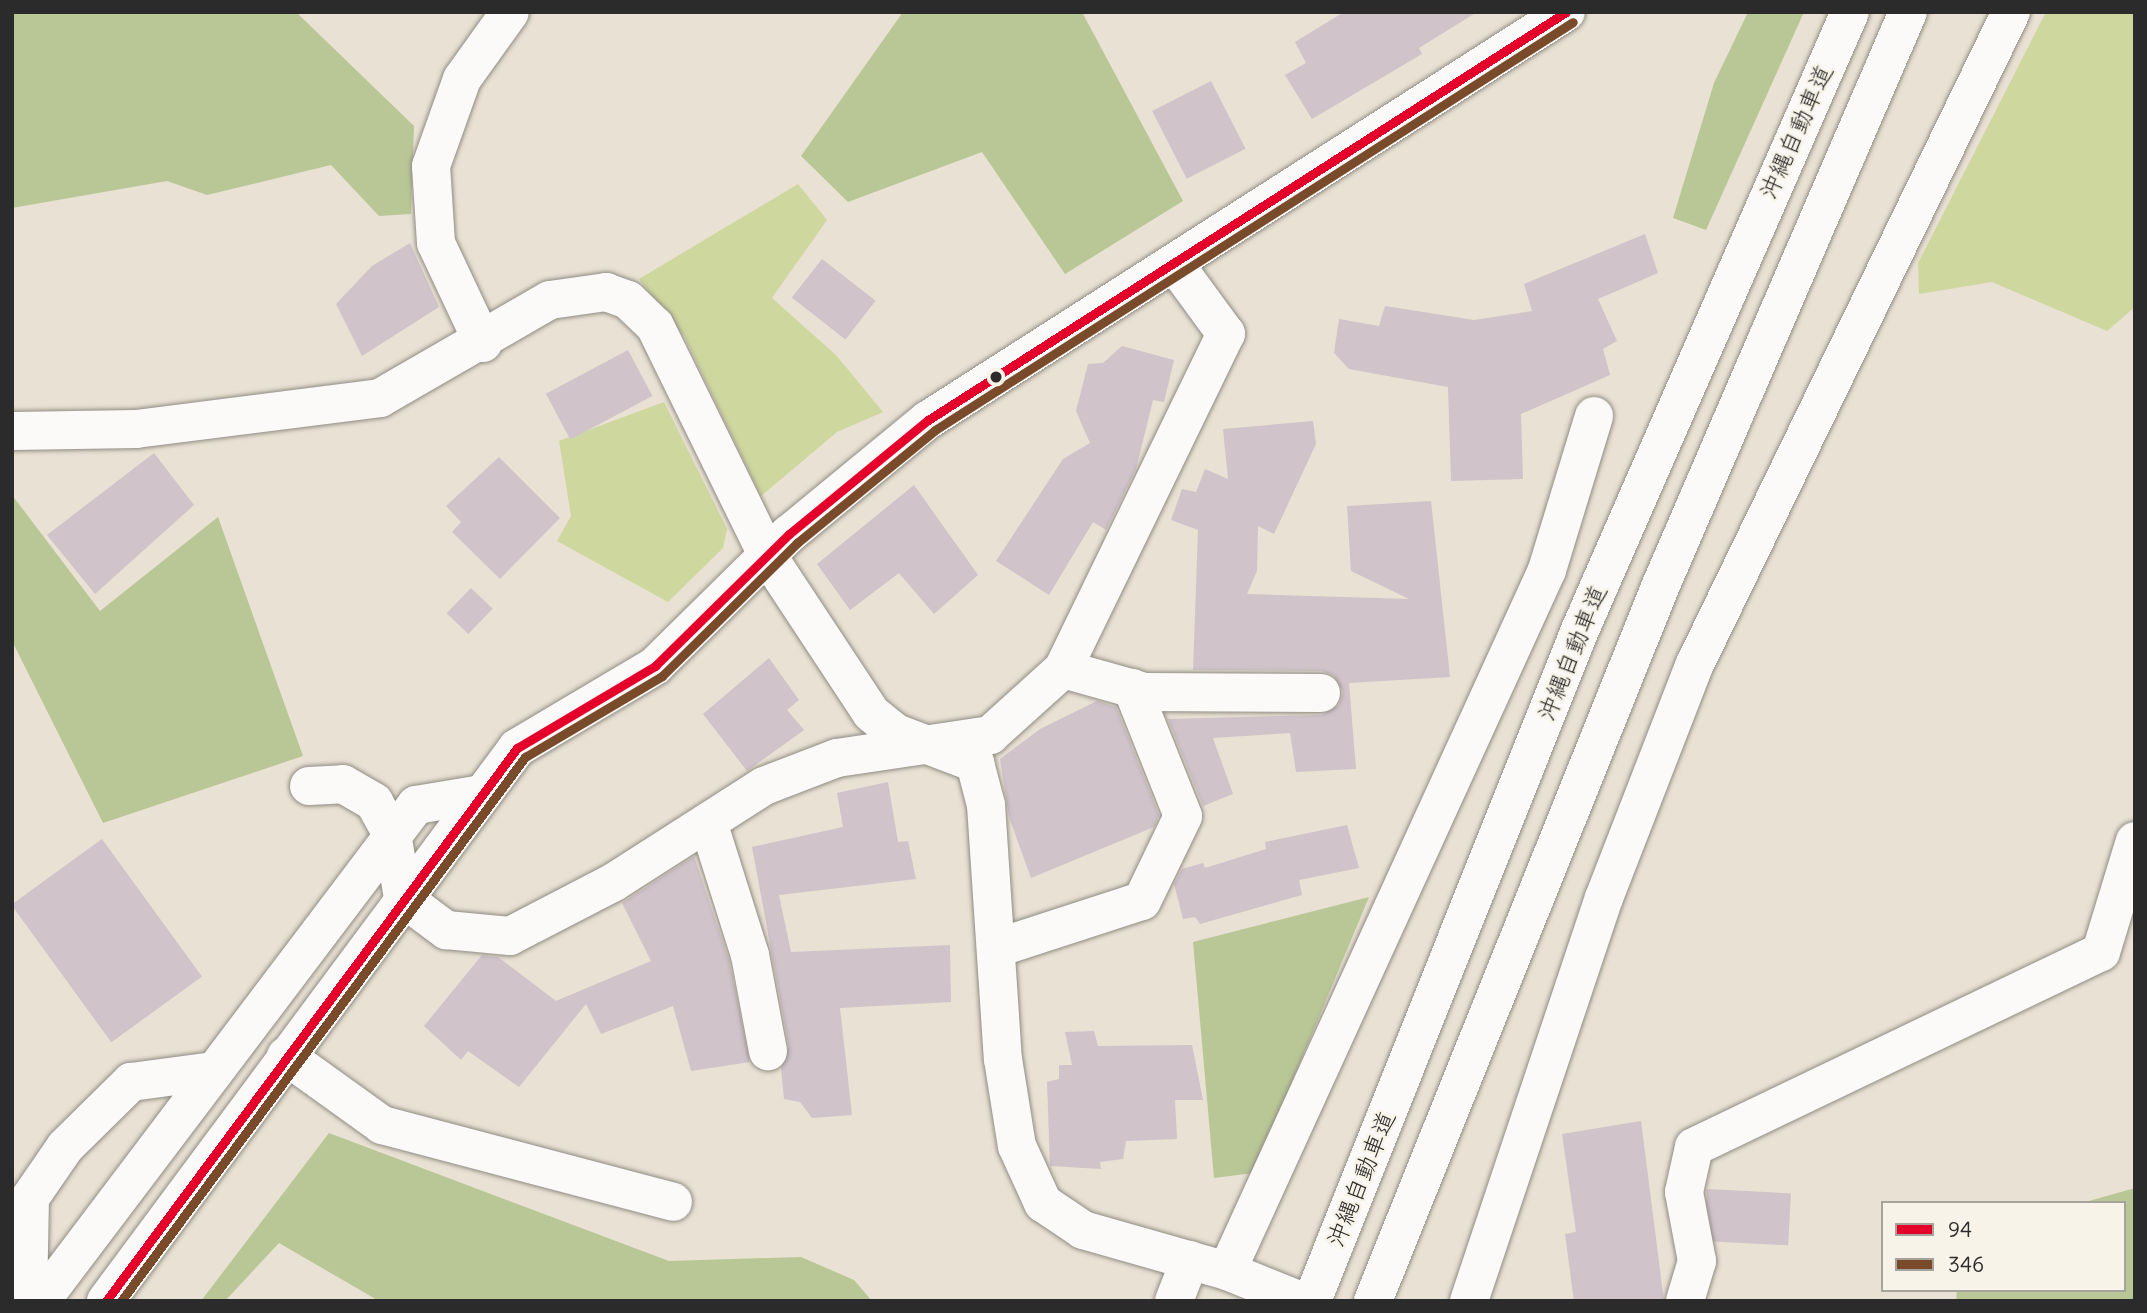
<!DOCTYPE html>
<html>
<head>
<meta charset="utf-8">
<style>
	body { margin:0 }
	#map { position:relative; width:2147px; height:1313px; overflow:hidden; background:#e9e1d3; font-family:Delius,"Klee One",sans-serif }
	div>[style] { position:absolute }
	.green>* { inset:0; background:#ced79e }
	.forest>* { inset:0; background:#b9c796 }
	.building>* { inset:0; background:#d0c3ca; transform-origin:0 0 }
	.roads { filter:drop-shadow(0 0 2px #908c85) drop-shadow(0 0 2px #908c85) }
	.minor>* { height:38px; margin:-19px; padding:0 19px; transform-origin:19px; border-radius:19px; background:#fcfaf8 }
	.primary>* { height:38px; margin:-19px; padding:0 19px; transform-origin:19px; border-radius:19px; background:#fcfaf8 }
	.motorway>* { height:38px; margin:-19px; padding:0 19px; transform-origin:19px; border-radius:19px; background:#fcfaf8 }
	.bus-1>* { height:9px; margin:-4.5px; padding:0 4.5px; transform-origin:4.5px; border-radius:4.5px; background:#e4002b }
	.bus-2>* { height:9px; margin:-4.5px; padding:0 4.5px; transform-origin:4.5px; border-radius:4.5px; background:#7a4b2a }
	.dots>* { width:19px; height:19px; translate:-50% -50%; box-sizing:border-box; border:4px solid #f7f3e8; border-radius:50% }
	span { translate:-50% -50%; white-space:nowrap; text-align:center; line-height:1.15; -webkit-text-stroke:5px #f7f3e8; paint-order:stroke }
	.street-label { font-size:24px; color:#2b2b2b }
	.frame { position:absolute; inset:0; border:14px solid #2b2b2b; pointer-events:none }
	.legend { position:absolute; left:1881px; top:1201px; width:245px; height:91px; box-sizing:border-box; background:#f7f3e8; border:2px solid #a5a39c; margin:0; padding:9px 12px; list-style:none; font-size:21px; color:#2b2b2b }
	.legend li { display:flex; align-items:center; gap:14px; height:35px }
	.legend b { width:35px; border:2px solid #a5a39c }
</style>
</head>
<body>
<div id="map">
	<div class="green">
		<i style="clip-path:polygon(2046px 12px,2135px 12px,2135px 307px,2107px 331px,1992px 282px,1919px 294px,1918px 263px)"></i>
		<i style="clip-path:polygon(798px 184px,827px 220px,772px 298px,836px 355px,883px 412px,837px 432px,761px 496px,684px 336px,639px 279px)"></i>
		<i style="clip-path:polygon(664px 402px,727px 529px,723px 548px,668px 602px,557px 541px,571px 516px,559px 441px)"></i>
	</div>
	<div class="forest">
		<i style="clip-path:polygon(12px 12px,296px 12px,414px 126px,411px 214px,379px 216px,331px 165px,207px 195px,167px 181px,12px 208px)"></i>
		<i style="clip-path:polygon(903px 12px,1082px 12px,1183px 201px,1065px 274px,982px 152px,848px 202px,801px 156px)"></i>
		<i style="clip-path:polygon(1748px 12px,1804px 12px,1706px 230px,1673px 218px,1714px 83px)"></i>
		<i style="clip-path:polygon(12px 495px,100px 611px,218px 517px,303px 756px,103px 823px,12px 641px)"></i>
		<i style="clip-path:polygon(1369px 897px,1254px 1173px,1214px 1178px,1193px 942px)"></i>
		<i style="clip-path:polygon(329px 1133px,669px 1261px,801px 1257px,854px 1280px,872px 1301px,379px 1301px,279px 1243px,225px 1301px,201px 1301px)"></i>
		<i style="clip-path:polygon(2135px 1188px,2135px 1301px,1956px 1301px,1957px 1290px,2124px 1290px,2124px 1203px,2082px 1203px)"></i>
	</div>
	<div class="building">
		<i style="clip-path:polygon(1344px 12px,1477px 12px,1419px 48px,1422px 54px,1312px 119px,1285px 75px,1306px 63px,1295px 42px)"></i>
		<i style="left:1211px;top:81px;width:76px;height:66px;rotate:63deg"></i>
		<i style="clip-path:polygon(1645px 234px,1658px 273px,1598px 299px,1617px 341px,1603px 349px,1610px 375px,1521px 414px,1523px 479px,1451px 481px,1448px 387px,1349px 369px,1334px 353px,1339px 319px,1379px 326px,1385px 306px,1474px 320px,1532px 311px,1524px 284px)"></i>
		<i style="clip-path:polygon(410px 243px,439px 307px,362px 356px,336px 304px,372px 266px)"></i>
		<i style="left:822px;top:259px;width:68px;height:49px;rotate:38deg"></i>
		<i style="clip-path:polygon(1122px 346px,1174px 360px,1164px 402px,1153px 400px,1136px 469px,1106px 530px,1093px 522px,1049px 595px,996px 561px,1063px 459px,1090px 443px,1076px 411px,1088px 364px,1103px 363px)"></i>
		<i style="left:628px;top:350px;width:52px;height:93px;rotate:62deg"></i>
		<i style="clip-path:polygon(1313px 421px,1316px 444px,1274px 534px,1258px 526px,1257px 571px,1247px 594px,1409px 599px,1351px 571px,1347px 506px,1431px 501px,1450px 677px,1349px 683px,1356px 769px,1296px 772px,1290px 733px,1213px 738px,1233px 794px,1203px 806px,1168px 719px,1322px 715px,1339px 705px,1343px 692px,1333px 675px,1322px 671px,1193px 670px,1198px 530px,1171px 520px,1182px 489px,1196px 492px,1205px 469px,1228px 479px,1223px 429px)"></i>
		<i style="clip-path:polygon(154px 453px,194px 505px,95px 594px,47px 535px)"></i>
		<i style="clip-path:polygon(499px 457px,560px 518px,500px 579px,452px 532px,461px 522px,446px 506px)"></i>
		<i style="clip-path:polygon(914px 485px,978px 575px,934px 614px,899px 573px,850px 610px,817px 564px)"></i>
		<i style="left:471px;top:588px;width:30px;height:35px;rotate:44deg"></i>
		<i style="clip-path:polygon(769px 658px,799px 700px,787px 710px,804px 730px,747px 771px,703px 714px)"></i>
		<i style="clip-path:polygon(1097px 701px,1116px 707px,1159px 815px,1154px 827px,1031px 878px,1009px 817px,1000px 759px,1040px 729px)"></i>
		<i style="clip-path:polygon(888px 782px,898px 842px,908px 841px,916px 879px,779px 895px,791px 952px,950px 945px,951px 1002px,840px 1008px,852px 1115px,812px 1118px,800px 1102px,784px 1099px,781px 1068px,789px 1047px,752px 847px,843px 827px,837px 793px)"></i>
		<i style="clip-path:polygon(1347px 825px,1359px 868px,1299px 880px,1302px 895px,1200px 924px,1195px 917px,1183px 919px,1174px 884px,1182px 869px,1203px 863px,1205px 868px,1266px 849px,1265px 842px)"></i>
		<i style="left:102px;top:839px;width:170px;height:112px;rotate:54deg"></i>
		<i style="clip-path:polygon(694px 856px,729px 960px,750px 1062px,691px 1071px,673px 1006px,601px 1034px,586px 1004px,519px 1087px,468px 1051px,461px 1060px,424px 1026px,482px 955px,498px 957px,556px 1001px,651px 961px,622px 903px)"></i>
		<i style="clip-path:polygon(1094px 1031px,1098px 1046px,1192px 1045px,1203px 1100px,1175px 1100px,1177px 1139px,1126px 1141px,1123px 1159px,1100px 1162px,1101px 1169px,1050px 1166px,1047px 1082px,1059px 1079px,1059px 1065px,1072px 1065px,1065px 1032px)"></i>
		<i style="clip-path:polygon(1641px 1121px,1664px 1301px,1574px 1301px,1565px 1234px,1576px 1232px,1562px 1134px)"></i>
		<i style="left:1707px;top:1189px;width:84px;height:52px;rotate:3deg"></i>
	</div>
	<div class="roads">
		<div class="minor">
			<i style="left:483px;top:343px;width:110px;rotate:-115.2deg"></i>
			<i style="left:436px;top:243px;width:77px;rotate:-93.7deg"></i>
			<i style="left:431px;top:166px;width:92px;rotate:-70.4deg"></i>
			<i style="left:462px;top:79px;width:82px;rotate:-54.4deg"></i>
			<i style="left:12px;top:431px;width:124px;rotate:-0.9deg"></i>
			<i style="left:136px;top:429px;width:246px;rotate:-7.2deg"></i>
			<i style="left:380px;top:398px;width:196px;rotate:-30deg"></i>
			<i style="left:550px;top:300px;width:57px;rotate:-8.1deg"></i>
			<i style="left:606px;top:292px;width:23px;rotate:20deg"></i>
			<i style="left:628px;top:300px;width:37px;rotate:44deg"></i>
			<i style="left:655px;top:326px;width:255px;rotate:63.9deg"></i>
			<i style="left:767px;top:555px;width:189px;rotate:56.6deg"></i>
			<i style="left:871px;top:713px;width:32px;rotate:39deg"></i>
			<i style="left:896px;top:733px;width:85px;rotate:20.8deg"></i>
			<i style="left:975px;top:763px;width:43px;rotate:75.3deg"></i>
			<i style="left:986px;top:805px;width:255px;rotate:86.2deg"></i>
			<i style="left:1003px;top:1059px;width:88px;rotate:80.9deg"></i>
			<i style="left:1017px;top:1146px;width:63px;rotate:65.5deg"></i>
			<i style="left:1043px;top:1203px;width:48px;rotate:34deg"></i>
			<i style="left:1083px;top:1230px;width:150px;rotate:15.9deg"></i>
			<i style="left:1227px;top:1271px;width:80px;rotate:22.1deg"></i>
			<i style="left:1063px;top:669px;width:85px;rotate:15.7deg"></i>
			<i style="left:1145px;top:692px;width:176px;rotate:0.3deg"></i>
			<i style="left:309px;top:786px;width:34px;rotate:-3deg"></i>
			<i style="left:343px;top:784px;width:36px;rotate:30deg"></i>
			<i style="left:374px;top:802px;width:37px;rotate:61deg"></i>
			<i style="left:392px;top:834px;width:65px;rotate:80.2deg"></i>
			<i style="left:403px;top:898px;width:54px;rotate:36.7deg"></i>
			<i style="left:446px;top:930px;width:64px;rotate:5.4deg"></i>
			<i style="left:510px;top:936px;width:117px;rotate:-27.4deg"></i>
			<i style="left:614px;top:882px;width:178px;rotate:-32.6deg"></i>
			<i style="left:764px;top:786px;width:78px;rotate:-21deg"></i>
			<i style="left:837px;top:758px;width:155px;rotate:-8.5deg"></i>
			<i style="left:990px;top:735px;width:98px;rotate:-42.1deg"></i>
			<i style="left:1063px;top:669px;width:373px;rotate:-64.1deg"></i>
			<i style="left:1226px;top:334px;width:88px;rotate:-126.2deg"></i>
			<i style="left:708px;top:822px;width:139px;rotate:72.5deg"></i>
			<i style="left:750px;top:955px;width:98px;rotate:79.4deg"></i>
			<i style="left:997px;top:948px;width:152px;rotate:-18deg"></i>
			<i style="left:1142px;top:901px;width:94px;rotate:-64.2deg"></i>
			<i style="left:1183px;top:816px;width:138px;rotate:-111.7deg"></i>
			<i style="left:286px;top:1056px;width:118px;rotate:35.7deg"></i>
			<i style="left:382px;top:1125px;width:301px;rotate:14.8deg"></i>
			<i style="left:1227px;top:1271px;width:771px;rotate:-65.46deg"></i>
			<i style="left:1547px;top:570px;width:161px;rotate:-73deg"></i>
			<i style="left:28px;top:1301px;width:103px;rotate:-88.9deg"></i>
			<i style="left:30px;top:1198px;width:62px;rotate:-55.5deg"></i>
			<i style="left:65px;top:1147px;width:93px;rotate:-44.6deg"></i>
			<i style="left:131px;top:1082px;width:83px;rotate:-7.6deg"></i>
			<i style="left:41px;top:1301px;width:622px;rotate:-52.91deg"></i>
			<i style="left:416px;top:805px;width:67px;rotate:-9.5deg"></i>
			<i style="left:1174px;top:1301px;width:44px;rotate:-68.7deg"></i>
			<i style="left:1469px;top:1301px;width:425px;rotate:-71.5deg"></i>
			<i style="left:1604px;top:898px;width:249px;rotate:-68.8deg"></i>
			<i style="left:1694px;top:666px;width:727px;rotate:-64.14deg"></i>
			<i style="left:1685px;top:1301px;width:42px;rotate:-73.3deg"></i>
			<i style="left:1697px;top:1261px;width:70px;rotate:-100.7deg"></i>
			<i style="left:1684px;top:1192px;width:46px;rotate:-77.5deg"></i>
			<i style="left:1694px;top:1147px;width:451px;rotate:-25.6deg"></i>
			<i style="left:2101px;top:952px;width:116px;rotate:-73deg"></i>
		</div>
		<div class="primary">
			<i style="left:106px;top:1301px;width:689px;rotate:-53.38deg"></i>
			<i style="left:517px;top:748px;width:161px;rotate:-30.7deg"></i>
			<i style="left:655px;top:666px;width:188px;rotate:-44.6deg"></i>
			<i style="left:789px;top:534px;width:180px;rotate:-39.4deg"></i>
			<i style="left:928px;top:420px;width:757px;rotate:-32.6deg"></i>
		</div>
		<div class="motorway">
			<i style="left:1312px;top:1301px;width:723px;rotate:-68.23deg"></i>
			<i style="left:1580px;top:630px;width:674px;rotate:-66.4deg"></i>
			<i style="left:1373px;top:1301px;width:772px;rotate:-68.09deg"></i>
			<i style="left:1661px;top:585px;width:624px;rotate:-66.68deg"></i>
		</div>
	</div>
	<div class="bus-1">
		<i style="left:106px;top:1301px;width:689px;rotate:-53.38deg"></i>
		<i style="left:517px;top:748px;width:161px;rotate:-30.7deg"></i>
		<i style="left:655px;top:666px;width:188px;rotate:-44.6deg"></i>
		<i style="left:789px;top:534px;width:180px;rotate:-39.4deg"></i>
		<i style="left:928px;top:420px;width:757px;rotate:-32.6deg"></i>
	</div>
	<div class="bus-2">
		<i style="left:121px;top:1301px;width:678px;rotate:-53.4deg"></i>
		<i style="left:525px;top:757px;width:159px;rotate:-30.6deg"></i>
		<i style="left:662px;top:676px;width:190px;rotate:-44.6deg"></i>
		<i style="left:797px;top:543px;width:178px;rotate:-39.3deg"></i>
		<i style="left:935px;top:430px;width:757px;rotate:-32.6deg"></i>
	</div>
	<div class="dots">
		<i style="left:996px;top:377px;background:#2b2b2b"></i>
	</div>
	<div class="street-label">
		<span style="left:1796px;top:132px;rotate:-66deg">沖縄自動車道</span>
		<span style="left:1572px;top:653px;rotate:-68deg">沖縄自動車道</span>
		<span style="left:1361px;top:1179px;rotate:-68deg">沖縄自動車道</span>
	</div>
	<div class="frame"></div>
	<ul class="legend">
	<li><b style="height:9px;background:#e4002b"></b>94</li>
	<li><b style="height:9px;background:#7a4b2a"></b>346</li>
	</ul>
</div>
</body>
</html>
